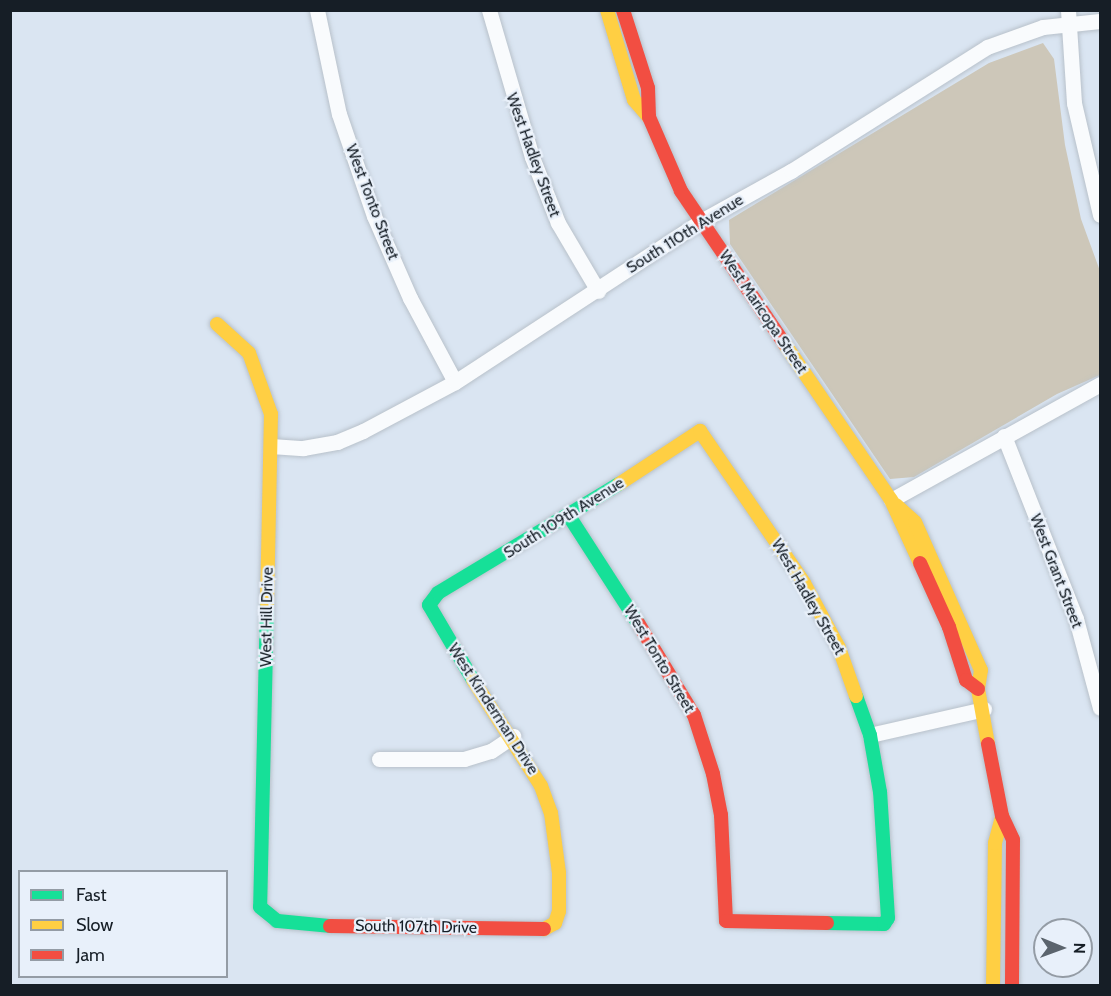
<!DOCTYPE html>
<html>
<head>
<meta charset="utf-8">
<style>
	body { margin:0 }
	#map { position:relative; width:1111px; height:996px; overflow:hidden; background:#dae5f2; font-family:Cabin,sans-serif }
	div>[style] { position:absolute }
	.green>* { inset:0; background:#cdc7b9 }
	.roads { filter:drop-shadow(0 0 2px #b8c1ca) drop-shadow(0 0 2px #b8c1ca) }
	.street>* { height:15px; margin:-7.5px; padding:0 7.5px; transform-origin:7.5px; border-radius:7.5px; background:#f9fbfd }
	.fast>* { height:14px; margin:-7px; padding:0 7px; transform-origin:7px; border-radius:7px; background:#16e098 }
	.slow>* { height:14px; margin:-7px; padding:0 7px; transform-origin:7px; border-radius:7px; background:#ffcf43 }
	.jam>* { height:14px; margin:-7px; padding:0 7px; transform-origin:7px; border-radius:7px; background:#f24e42 }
	span { translate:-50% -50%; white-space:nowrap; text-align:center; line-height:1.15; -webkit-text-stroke:4.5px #e8f0fa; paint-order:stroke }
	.street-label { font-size:16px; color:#161e26 }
	.frame { position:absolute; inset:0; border:12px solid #161e26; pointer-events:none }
	.legend { position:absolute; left:18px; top:870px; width:210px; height:108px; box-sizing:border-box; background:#e8f0fa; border:2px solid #949ca5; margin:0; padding:8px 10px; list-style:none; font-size:18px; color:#161e26 }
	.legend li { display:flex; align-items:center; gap:12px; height:30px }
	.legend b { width:30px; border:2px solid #949ca5 }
	.north { position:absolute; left:1033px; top:918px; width:60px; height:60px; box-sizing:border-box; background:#e8f0fa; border:2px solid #949ca5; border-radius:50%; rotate:91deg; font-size:16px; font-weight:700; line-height:24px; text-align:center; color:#161e26 }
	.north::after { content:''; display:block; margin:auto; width:21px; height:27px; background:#5b646d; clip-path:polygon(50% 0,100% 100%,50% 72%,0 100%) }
</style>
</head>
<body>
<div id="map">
	<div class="green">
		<i style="clip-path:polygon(1043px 43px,1054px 59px,1065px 145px,1081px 219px,1100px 271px,1100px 375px,1057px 394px,914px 477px,890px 479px,730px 244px,729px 220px,989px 63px)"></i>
	</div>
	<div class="roads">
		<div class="street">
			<i style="left:317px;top:10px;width:106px;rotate:78.1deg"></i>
			<i style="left:339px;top:114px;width:108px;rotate:71.1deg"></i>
			<i style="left:374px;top:216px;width:90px;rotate:66.3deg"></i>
			<i style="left:410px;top:298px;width:95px;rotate:61.8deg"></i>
			<i style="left:489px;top:10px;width:153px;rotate:73.7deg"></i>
			<i style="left:532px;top:157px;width:71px;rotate:68.5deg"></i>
			<i style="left:558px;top:223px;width:79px;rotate:59.5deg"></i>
			<i style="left:1068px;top:10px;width:93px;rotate:86.3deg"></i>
			<i style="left:1074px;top:103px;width:115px;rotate:76.9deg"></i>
			<i style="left:1004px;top:436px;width:197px;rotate:68.5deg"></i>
			<i style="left:1076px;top:619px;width:92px;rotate:74.9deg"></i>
			<i style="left:271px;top:446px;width:32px;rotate:4deg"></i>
			<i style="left:303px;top:448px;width:35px;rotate:-10deg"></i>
			<i style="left:337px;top:442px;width:28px;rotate:-23deg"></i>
			<i style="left:363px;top:431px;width:104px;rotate:-28deg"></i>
			<i style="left:455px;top:382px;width:294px;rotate:-33.2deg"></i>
			<i style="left:701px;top:221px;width:103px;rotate:-29.1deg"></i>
			<i style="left:791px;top:171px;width:232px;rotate:-32.3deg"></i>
			<i style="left:987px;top:47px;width:59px;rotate:-19.7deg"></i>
			<i style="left:1043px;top:27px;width:57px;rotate:-6deg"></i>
			<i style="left:891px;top:500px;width:239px;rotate:-29deg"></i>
			<i style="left:870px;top:735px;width:117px;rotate:-12.8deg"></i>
			<i style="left:379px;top:759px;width:85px"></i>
			<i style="left:464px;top:759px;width:28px;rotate:-17deg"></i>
			<i style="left:491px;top:751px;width:27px;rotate:-34deg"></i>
		</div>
		<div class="fast">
			<i style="left:569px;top:516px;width:127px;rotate:57.2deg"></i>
			<i style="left:267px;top:604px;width:303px;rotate:91.3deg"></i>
			<i style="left:260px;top:907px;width:22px;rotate:39deg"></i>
			<i style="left:277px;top:921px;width:53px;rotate:5.4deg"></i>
			<i style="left:473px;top:680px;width:87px;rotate:-120.4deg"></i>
			<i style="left:429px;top:605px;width:15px;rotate:-53deg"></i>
			<i style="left:438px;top:593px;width:211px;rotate:-31.1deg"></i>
			<i style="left:827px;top:923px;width:57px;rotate:1deg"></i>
			<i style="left:884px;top:924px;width:7px;rotate:-56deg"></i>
			<i style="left:888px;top:918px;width:126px;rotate:-93.6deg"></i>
			<i style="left:880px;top:792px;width:58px;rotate:-100deg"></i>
			<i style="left:870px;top:735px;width:41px;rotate:-109.7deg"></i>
		</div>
		<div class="slow">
			<i style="left:607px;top:10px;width:94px;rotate:73.3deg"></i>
			<i style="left:634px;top:100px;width:23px;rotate:49deg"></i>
			<i style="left:217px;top:324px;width:43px;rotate:42.2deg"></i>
			<i style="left:249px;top:353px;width:65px;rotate:70.2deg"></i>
			<i style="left:271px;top:414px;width:190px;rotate:91.2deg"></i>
			<i style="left:784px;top:343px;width:190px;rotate:55.7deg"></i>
			<i style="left:891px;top:500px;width:69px;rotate:65.3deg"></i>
			<i style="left:619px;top:484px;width:97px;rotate:-33.2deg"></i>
			<i style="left:700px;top:431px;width:184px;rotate:55.6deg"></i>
			<i style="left:804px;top:583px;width:74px;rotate:61.7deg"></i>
			<i style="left:839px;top:648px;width:51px;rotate:70.5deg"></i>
			<i style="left:896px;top:505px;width:25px;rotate:42deg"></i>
			<i style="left:915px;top:522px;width:162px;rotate:66deg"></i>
			<i style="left:981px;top:670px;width:19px;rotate:99deg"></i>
			<i style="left:978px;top:689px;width:56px;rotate:79.7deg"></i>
			<i style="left:473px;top:680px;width:126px;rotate:57.3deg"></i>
			<i style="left:541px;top:786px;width:29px;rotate:70deg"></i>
			<i style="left:551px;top:813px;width:61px;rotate:82.4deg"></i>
			<i style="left:559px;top:873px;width:38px;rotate:90deg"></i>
			<i style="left:559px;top:911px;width:13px;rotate:108deg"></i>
			<i style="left:555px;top:923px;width:13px;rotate:151deg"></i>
			<i style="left:993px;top:986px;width:143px;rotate:-89.2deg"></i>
			<i style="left:995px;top:843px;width:28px;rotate:-75deg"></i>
		</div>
		<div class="jam">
			<i style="left:623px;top:10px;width:82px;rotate:72.2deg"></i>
			<i style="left:648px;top:88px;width:29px;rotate:88deg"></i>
			<i style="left:649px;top:117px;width:81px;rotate:66.6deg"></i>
			<i style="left:681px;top:191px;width:184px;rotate:55.9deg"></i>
			<i style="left:920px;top:563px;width:70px;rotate:65.6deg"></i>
			<i style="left:949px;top:627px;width:56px;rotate:72.2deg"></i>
			<i style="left:966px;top:680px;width:15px;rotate:37deg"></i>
			<i style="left:638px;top:623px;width:108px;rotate:58.7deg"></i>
			<i style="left:694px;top:715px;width:62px;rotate:72.1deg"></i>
			<i style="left:713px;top:774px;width:42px;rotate:79deg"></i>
			<i style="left:721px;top:815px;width:106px;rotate:87.3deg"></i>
			<i style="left:726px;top:921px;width:101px;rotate:1.1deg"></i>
			<i style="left:988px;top:744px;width:73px;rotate:79deg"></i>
			<i style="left:1002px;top:816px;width:26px;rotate:65deg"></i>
			<i style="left:1013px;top:840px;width:146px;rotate:90.4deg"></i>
			<i style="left:330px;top:926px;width:214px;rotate:0.8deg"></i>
		</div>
	</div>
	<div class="street-label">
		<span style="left:533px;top:155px;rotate:70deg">West Hadley Street</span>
		<span style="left:372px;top:202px;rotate:69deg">West Tonto Street</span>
		<span style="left:685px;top:234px;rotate:-32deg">South 110th Avenue</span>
		<span style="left:763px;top:312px;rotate:56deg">West Maricopa Street</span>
		<span style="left:564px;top:518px;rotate:-32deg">South 109th Avenue</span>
		<span style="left:1056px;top:571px;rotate:69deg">West Grant Street</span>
		<span style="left:808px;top:597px;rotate:60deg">West Hadley Street</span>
		<span style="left:267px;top:617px;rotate:-89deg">West Hill Drive</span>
		<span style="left:659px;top:659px;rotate:59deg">West Tonto Street</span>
		<span style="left:493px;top:709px;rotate:57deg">West Kinderman Drive</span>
		<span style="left:416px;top:927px;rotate:1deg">South 107th Drive</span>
	</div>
	<div class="frame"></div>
	<ul class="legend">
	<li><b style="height:8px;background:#16e098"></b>Fast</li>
	<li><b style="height:8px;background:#ffcf43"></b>Slow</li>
	<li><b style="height:8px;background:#f24e42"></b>Jam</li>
	</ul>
	<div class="north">N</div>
</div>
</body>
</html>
